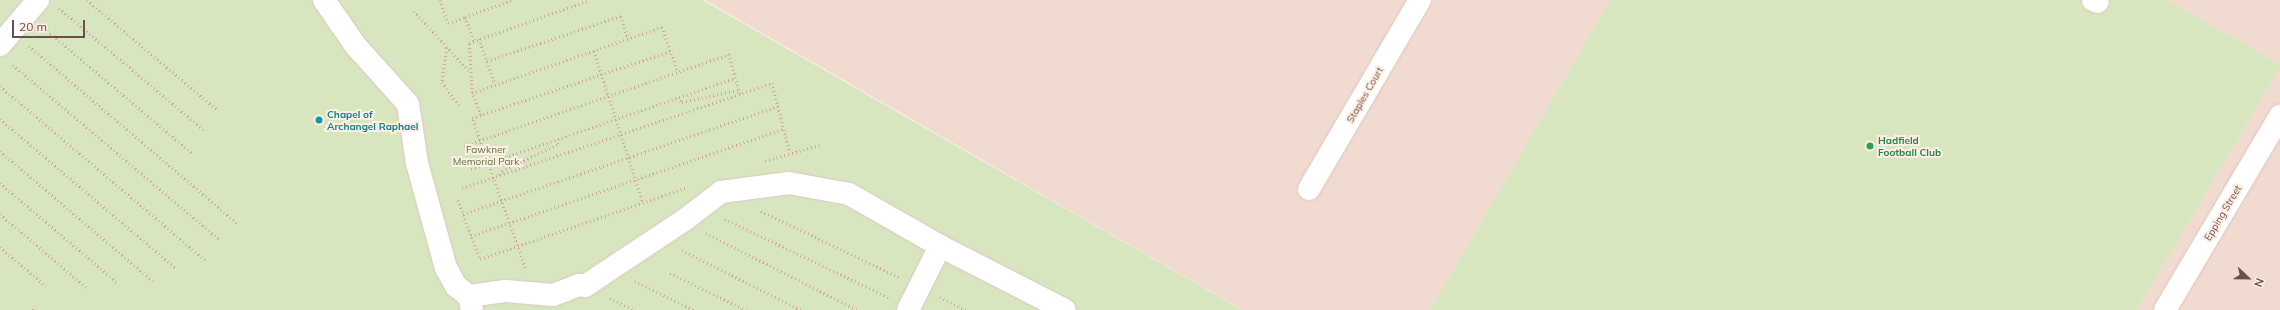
<!DOCTYPE html>
<html>
<head>
<meta charset="utf-8">
<style>
	body { margin:0 }
	#map { position:relative; width:2280px; height:310px; overflow:hidden; background:#faeae0; font-family:Mulish,sans-serif }
	div>[style] { position:absolute }
	.residential>* { inset:0; background:#f1dacf }
	.green>* { inset:0; background:#d8e6c0 }
	.path>* { height:2.5px; margin-top:-1.25px; transform-origin:0; background:repeating-linear-gradient(90deg,#d1a69e 0 1px,transparent 0 4px) }
	.roads { filter:drop-shadow(0 0 1px #dfc7c0) drop-shadow(0 0 1px #dfc7c0) }
	.minor>* { height:22px; margin:-11px; padding:0 11px; transform-origin:11px; border-radius:11px; background:#fff }
	.dots>* { width:11px; height:11px; translate:-50% -50%; box-sizing:border-box; border:2px solid #fdefe5; border-radius:50% }
	span { translate:-50% -50%; white-space:nowrap; text-align:center; line-height:1.15; -webkit-text-stroke:4px #fdefe5; paint-order:stroke }
	.street-label { font-size:10px; color:#6e4e4a }
	.culture-label { font-size:10px; color:#0d838f; font-weight:700 }
	.left { translate:0 -50%; text-align:left }
	.leisure-label { font-size:10px; color:#27864d; font-weight:700 }
	.park-label { font-size:10px; color:#5c7342 }
	.north { position:absolute; left:2228px; top:258px; width:40px; height:40px; -webkit-text-stroke:3px #fdefe5; paint-order:stroke; rotate:112deg; font-size:11px; font-weight:700; line-height:16px; text-align:center; color:#6e4e4a }
	.north::after { content:''; display:block; margin:auto; width:14px; height:18px; background:#6e4e4a; clip-path:polygon(50% 0,100% 100%,50% 72%,0 100%) }
	.scale { position:absolute; left:12px; top:20px; width:73px; height:18px; box-sizing:border-box; border:2px solid #6e4e4a; border-top:0; padding-left:5px; font-size:12px; line-height:14px; white-space:nowrap; color:#6e4e4a; -webkit-text-stroke:3px #fdefe5; paint-order:stroke }
</style>
</head>
<body>
<div id="map">
	<div class="residential">
		<i style="clip-path:polygon(705px 0,1610px 0,1430px 310px,1243px 310px)"></i>
		<i style="clip-path:polygon(2167px 0,2280px 0,2280px 64px)"></i>
		<i style="clip-path:polygon(2280px 68px,2280px 310px,2137px 310px)"></i>
	</div>
	<div class="green">
		<i style="clip-path:polygon(0 0,702px 0,1242px 310px,0 310px)"></i>
		<i style="clip-path:polygon(1610px 0,2167px 0,2280px 64px,2280px 68px,2137px 310px,1430px 310px)"></i>
	</div>
	<div class="path">
		<i style="left:87px;top:0;width:172px;rotate:40.1deg"></i>
		<i style="left:440px;top:0;width:24px;rotate:71deg"></i>
		<i style="left:448px;top:23px;width:18px;rotate:-19deg"></i>
		<i style="left:465px;top:17px;width:26px;rotate:69deg"></i>
		<i style="left:59px;top:8px;width:191px;rotate:40.1deg"></i>
		<i style="left:414px;top:11px;width:83px;rotate:47.4deg"></i>
		<i style="left:465px;top:17px;width:50px;rotate:-19.9deg"></i>
		<i style="left:44px;top:28px;width:194px;rotate:40.2deg"></i>
		<i style="left:479px;top:39px;width:48px;rotate:70.4deg"></i>
		<i style="left:29px;top:46px;width:273px;rotate:40.4deg"></i>
		<i style="left:447px;top:48px;width:34px;rotate:98deg"></i>
		<i style="left:442px;top:82px;width:29px;rotate:54deg"></i>
		<i style="left:594px;top:51px;width:160px;rotate:72.1deg"></i>
		<i style="left:487px;top:61px;width:141px;rotate:-18.6deg"></i>
		<i style="left:621px;top:16px;width:24px;rotate:73deg"></i>
		<i style="left:13px;top:65px;width:271px;rotate:40.2deg"></i>
		<i style="left:0;top:86px;width:269px;rotate:40.3deg"></i>
		<i style="left:472px;top:93px;width:201px;rotate:-19.2deg"></i>
		<i style="left:662px;top:27px;width:48px;rotate:70.4deg"></i>
		<i style="left:677px;top:98px;width:6px;rotate:39deg"></i>
		<i style="left:682px;top:102px;width:57px;rotate:-12.1deg"></i>
		<i style="left:481px;top:115px;width:24px;rotate:-112deg"></i>
		<i style="left:472px;top:93px;width:50px;rotate:-93.4deg"></i>
		<i style="left:469px;top:43px;width:128px;rotate:-19.6deg"></i>
		<i style="left:0;top:119px;width:232px;rotate:40.3deg"></i>
		<i style="left:464px;top:146px;width:281px;rotate:-19.1deg"></i>
		<i style="left:729px;top:54px;width:41px;rotate:74.6deg"></i>
		<i style="left:0;top:151px;width:201px;rotate:40.4deg"></i>
		<i style="left:765px;top:161px;width:60px;rotate:-16.3deg"></i>
		<i style="left:471px;top:169px;width:279px;rotate:-19deg"></i>
		<i style="left:499px;top:175px;width:5px;rotate:-53deg"></i>
		<i style="left:502px;top:171px;width:62px;rotate:-25.7deg"></i>
		<i style="left:558px;top:144px;width:5px;rotate:-79deg"></i>
		<i style="left:0;top:183px;width:155px;rotate:40.3deg"></i>
		<i style="left:462px;top:188px;width:327px;rotate:-18.7deg"></i>
		<i style="left:772px;top:83px;width:71px;rotate:75.4deg"></i>
		<i style="left:458px;top:200px;width:63px;rotate:69.6deg"></i>
		<i style="left:480px;top:259px;width:217px;rotate:-19.1deg"></i>
		<i style="left:761px;top:211px;width:153px;rotate:25.6deg"></i>
		<i style="left:0;top:214px;width:113px;rotate:40.3deg"></i>
		<i style="left:463px;top:214px;width:334px;rotate:-18.9deg"></i>
		<i style="left:725px;top:219px;width:181px;rotate:25.6deg"></i>
		<i style="left:706px;top:233px;width:169px;rotate:27deg"></i>
		<i style="left:471px;top:236px;width:331px;rotate:-18.9deg"></i>
		<i style="left:0;top:247px;width:60px;rotate:40.3deg"></i>
		<i style="left:682px;top:250px;width:133px;rotate:26.8deg"></i>
		<i style="left:525px;top:268px;width:159px;rotate:-109.5deg"></i>
		<i style="left:472px;top:118px;width:210px;rotate:-18.6deg"></i>
		<i style="left:670px;top:273px;width:85px;rotate:26deg"></i>
		<i style="left:635px;top:281px;width:66px;rotate:26.2deg"></i>
		<i style="left:940px;top:297px;width:29px;rotate:27deg"></i>
		<i style="left:610px;top:298px;width:28px;rotate:26deg"></i>
		<i style="left:33px;top:310px;width:4px;rotate:-63deg"></i>
	</div>
	<div class="roads">
		<div class="minor">
			<i style="left:324px;top:0;width:55px;rotate:55.4deg"></i>
			<i style="left:355px;top:45px;width:79px;rotate:48.1deg"></i>
			<i style="left:408px;top:104px;width:60px;rotate:81.3deg"></i>
			<i style="left:417px;top:163px;width:109px;rotate:74.6deg"></i>
			<i style="left:446px;top:268px;width:21px;rotate:61deg"></i>
			<i style="left:456px;top:286px;width:16px;rotate:38deg"></i>
			<i style="left:469px;top:296px;width:14px;rotate:78deg"></i>
			<i style="left:2093px;top:0;width:5px;rotate:22deg"></i>
			<i style="left:0;top:45px;width:59px;rotate:-49.8deg"></i>
			<i style="left:1309px;top:189px;width:219px;rotate:-59.6deg"></i>
			<i style="left:469px;top:296px;width:37px;rotate:-8deg"></i>
			<i style="left:506px;top:291px;width:47px;rotate:4.9deg"></i>
			<i style="left:553px;top:295px;width:28px;rotate:-21deg"></i>
			<i style="left:579px;top:285px;width:6px;rotate:9deg"></i>
			<i style="left:585px;top:286px;width:118px;rotate:-33.6deg"></i>
			<i style="left:683px;top:221px;width:48px;rotate:-37.3deg"></i>
			<i style="left:721px;top:192px;width:69px;rotate:-7.5deg"></i>
			<i style="left:789px;top:183px;width:61px;rotate:10.4deg"></i>
			<i style="left:849px;top:194px;width:105px;rotate:29.7deg"></i>
			<i style="left:940px;top:246px;width:140px;rotate:27.1deg"></i>
			<i style="left:908px;top:310px;width:72px;rotate:-63.4deg"></i>
			<i style="left:2165px;top:310px;width:226px;rotate:-59.3deg"></i>
		</div>
	</div>
	<div class="dots">
		<i style="left:319px;top:120px;background:#0f9aa8"></i>
		<i style="left:1870px;top:146px;background:#2e9e5b"></i>
	</div>
	<div class="street-label">
		<span style="left:1365px;top:95px;rotate:-60deg">Staples Court</span>
		<span style="left:2223px;top:213px;rotate:-59deg">Epping Street</span>
	</div>
	<div class="culture-label">
		<span class="left" style="left:327px;top:120px">Chapel of<br>Archangel Raphael</span>
	</div>
	<div class="leisure-label">
		<span class="left" style="left:1878px;top:146px">Hadfield<br>Football Club</span>
	</div>
	<div class="park-label">
		<span style="left:486px;top:155px">Fawkner<br>Memorial Park</span>
	</div>
	<div class="north">N</div>
	<div class="scale">20 m</div>
</div>
</body>
</html>
